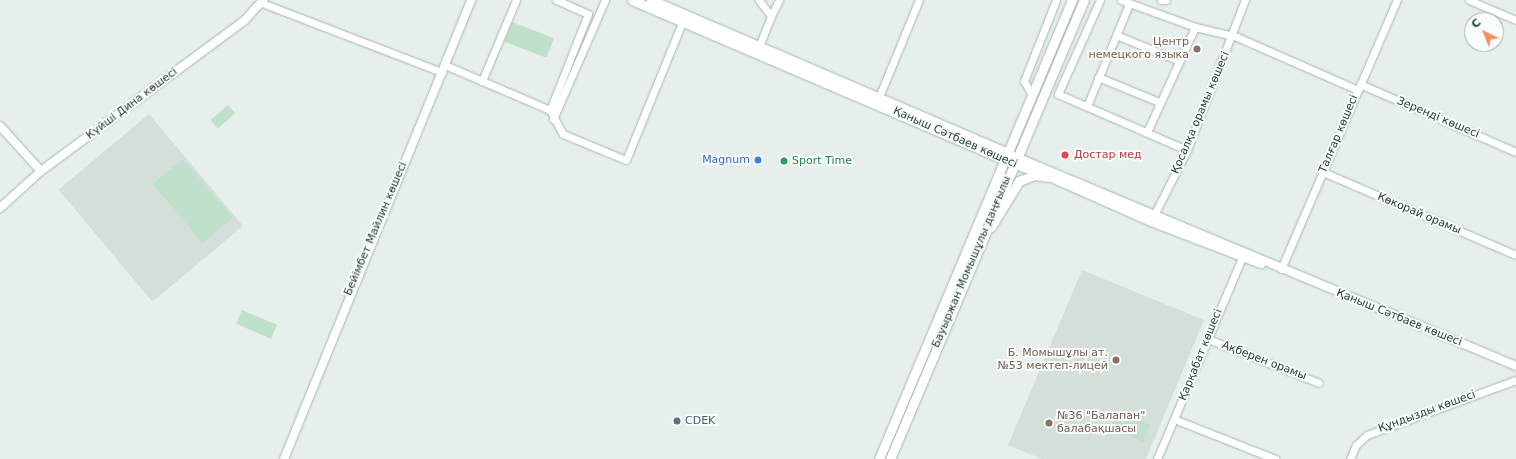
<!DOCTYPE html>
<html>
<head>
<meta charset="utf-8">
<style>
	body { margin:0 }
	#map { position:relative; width:1516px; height:459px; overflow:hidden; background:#e6efeb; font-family:"DejaVu Sans",sans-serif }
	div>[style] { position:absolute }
	.built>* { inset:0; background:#d4dfda; transform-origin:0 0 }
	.green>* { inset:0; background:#bfe0ca; transform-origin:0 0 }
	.roads { filter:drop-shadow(0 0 1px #a8b7b3) drop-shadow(0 0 1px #a8b7b3) }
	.minor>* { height:7px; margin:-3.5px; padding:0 3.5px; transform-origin:3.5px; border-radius:3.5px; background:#fff }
	.tertiary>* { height:8px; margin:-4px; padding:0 4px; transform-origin:4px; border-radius:4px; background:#fff }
	.secondary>* { height:9px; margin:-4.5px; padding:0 4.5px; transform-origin:4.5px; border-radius:4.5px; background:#fff }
	.dots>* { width:11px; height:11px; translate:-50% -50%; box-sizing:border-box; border:2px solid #f7fbf9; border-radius:50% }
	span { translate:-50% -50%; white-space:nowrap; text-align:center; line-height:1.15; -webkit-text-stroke:4px #f7fbf9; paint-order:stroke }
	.education-label { font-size:11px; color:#785e54 }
	.right { translate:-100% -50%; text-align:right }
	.left { translate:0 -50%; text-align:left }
	.street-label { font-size:11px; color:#24413c }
	.health-label { font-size:11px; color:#be3a42 }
	.shop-label { font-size:11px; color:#366cbe }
	.leisure-label { font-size:11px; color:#27864d }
	.service-label { font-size:11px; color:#4e5e75 }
	.north { position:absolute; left:1464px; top:12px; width:40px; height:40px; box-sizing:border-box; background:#f7fbf9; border:1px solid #a3b1ad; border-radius:50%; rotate:317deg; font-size:11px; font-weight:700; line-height:16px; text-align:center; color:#24413c }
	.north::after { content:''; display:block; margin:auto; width:14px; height:18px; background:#f38f60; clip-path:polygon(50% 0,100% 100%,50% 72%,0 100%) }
</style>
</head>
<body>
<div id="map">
	<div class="built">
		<i style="left:149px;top:114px;width:146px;height:118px;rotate:50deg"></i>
		<i style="clip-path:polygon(1082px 270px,1204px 320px,1146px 459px,1042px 459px,1008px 445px)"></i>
	</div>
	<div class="green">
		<i style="left:512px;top:22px;width:45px;height:21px;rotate:21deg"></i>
		<i style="left:228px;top:105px;width:11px;height:23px;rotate:49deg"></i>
		<i style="left:183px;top:159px;width:77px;height:39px;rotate:50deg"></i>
		<i style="left:242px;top:310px;width:38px;height:15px;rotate:23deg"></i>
		<i style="left:1117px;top:411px;width:36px;height:18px;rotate:23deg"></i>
	</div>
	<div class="roads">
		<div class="minor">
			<i style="left:1100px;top:0;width:103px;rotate:114.1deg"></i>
			<i style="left:1058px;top:94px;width:141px;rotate:23.5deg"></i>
			<i style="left:1121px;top:0;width:79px;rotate:20deg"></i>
			<i style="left:1195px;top:27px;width:43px;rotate:13.4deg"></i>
			<i style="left:1237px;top:37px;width:132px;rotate:23.7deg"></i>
			<i style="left:1161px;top:0;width:5px"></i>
			<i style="left:1469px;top:0;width:51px;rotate:23.1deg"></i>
			<i style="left:262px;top:3px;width:193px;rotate:21deg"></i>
			<i style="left:771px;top:16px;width:18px;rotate:-63deg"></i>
			<i style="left:1116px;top:35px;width:66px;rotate:22.3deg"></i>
			<i style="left:757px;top:51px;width:38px;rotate:-68deg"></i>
			<i style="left:771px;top:16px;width:20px;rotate:-127deg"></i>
			<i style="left:445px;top:65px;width:114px;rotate:23.2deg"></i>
			<i style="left:550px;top:110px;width:27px;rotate:62deg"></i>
			<i style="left:563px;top:134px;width:68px;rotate:22.4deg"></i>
			<i style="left:626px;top:160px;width:151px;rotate:-67.8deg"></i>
			<i style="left:1098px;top:77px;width:66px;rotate:22.3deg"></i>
			<i style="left:482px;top:81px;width:88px;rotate:-67.2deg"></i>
			<i style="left:1360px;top:84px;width:170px;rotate:23.6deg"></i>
			<i style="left:1031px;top:93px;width:14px;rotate:-120deg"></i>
			<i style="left:1024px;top:81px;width:87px;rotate:-68.4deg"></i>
			<i style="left:879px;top:97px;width:105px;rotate:-67.6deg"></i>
			<i style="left:1087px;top:106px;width:110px;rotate:-67.6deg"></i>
			<i style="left:550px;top:110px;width:103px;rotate:-68.4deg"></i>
			<i style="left:588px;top:14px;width:35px;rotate:-156deg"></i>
			<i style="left:553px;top:119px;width:130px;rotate:-66.4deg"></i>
			<i style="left:1147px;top:132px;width:115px;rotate:-65.4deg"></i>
			<i style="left:1323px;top:172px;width:210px;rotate:23.3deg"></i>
			<i style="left:1152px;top:219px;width:77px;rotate:-63.1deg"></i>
			<i style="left:1187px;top:150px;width:161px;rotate:-68.9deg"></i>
			<i style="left:1281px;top:269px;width:293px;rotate:-66.7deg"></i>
			<i style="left:1208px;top:339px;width:119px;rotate:21.6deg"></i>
			<i style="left:1174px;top:419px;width:109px;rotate:21.6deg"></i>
			<i style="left:1157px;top:459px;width:224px;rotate:-67.1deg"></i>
			<i style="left:1350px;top:459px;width:15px;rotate:-67deg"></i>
			<i style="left:1356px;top:445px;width:15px;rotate:-42deg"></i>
			<i style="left:1367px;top:435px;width:159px;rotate:-20.3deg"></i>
		</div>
		<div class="tertiary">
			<i style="left:0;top:126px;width:61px;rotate:47.7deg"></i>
			<i style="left:1016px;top:157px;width:542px;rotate:22.68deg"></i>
			<i style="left:1013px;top:164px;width:32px;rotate:20deg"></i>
			<i style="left:1054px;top:179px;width:106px;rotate:23.9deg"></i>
			<i style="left:1151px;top:222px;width:118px;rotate:20.9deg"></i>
			<i style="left:0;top:208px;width:55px;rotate:-42.1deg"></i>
			<i style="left:41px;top:171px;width:254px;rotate:-36.5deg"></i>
			<i style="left:245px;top:20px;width:27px;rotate:-48deg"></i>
			<i style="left:284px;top:459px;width:496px;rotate:-67.8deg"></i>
		</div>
		<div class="secondary">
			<i style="left:632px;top:0;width:408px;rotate:23.2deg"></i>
			<i style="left:651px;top:0;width:391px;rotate:23.2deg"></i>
			<i style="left:991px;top:227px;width:54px;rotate:-58.7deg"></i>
			<i style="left:1019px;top:181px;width:17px;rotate:-21deg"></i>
			<i style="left:1035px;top:175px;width:14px;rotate:8deg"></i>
			<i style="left:879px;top:459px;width:498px;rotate:-67.2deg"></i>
			<i style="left:890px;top:459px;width:498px;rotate:-67.1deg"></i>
		</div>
	</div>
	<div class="dots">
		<i style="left:1197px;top:49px;background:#8d6e63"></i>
		<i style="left:1065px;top:155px;background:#e0444e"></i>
		<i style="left:758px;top:160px;background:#3f7fe0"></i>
		<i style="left:784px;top:161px;background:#2e9e5b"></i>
		<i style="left:1116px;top:360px;background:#8d6e63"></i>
		<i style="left:677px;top:421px;background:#5c6f8a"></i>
		<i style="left:1049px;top:423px;background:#8d6e63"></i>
	</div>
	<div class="education-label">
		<span class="right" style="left:1189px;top:49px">Центр<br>немецкого языка</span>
		<span class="right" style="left:1108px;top:360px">Б. Момышұлы ат.<br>№53 мектеп-лицей</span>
		<span class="left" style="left:1057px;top:423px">№36 "Балапан"<br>балабақшасы</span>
	</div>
	<div class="street-label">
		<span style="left:132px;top:104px;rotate:-37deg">Күйші Дина көшесі</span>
		<span style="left:1201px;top:113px;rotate:-67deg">Қосалқа орамы көшесі</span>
		<span style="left:1438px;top:118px;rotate:23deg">Зеренді көшесі</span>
		<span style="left:1339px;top:134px;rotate:-67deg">Талғар көшесі</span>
		<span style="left:955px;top:138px;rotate:24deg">Қаныш Сәтбаев көшесі</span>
		<span style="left:1419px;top:214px;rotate:23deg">Көкорай орамы</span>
		<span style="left:376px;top:229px;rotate:-67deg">Бейімбет Майлин көшесі</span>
		<span style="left:972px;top:262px;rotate:-67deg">Бауыржан Момышұлы даңғылы</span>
		<span style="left:1399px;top:318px;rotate:22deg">Қаныш Сәтбаев көшесі</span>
		<span style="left:1201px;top:355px;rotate:-68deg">Қарқабат көшесі</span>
		<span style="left:1264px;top:361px;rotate:21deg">Ақберен орамы</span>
		<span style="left:1427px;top:412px;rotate:-20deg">Құндызды көшесі</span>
	</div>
	<div class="health-label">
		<span class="left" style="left:1074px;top:155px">Достар мед</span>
	</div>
	<div class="shop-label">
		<span class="right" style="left:750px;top:160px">Magnum</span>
	</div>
	<div class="leisure-label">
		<span class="left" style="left:792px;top:161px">Sport Time</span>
	</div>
	<div class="service-label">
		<span class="left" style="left:685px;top:421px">CDEK</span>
	</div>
	<div class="north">С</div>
</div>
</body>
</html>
